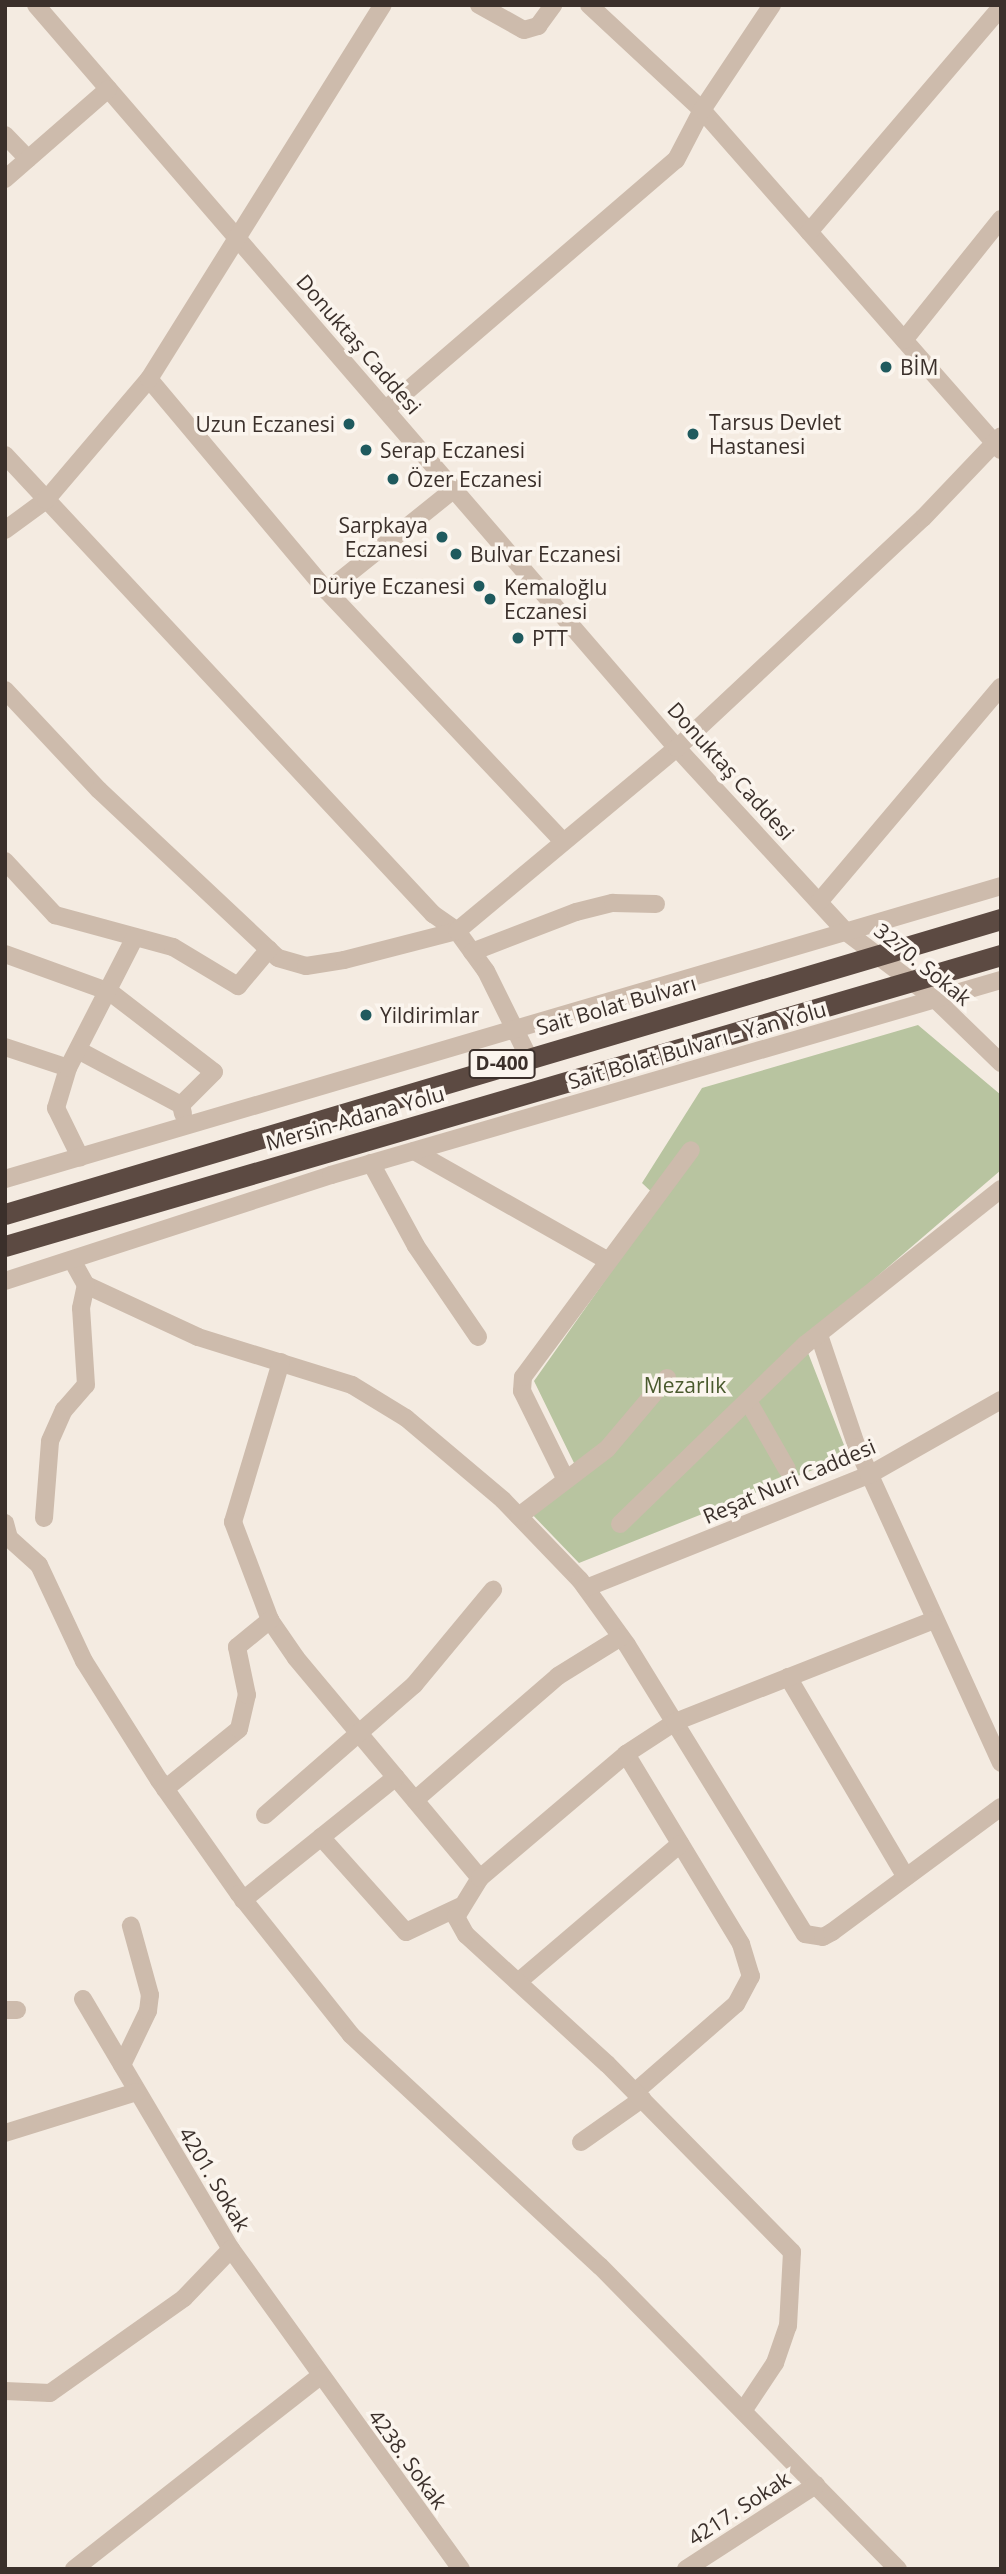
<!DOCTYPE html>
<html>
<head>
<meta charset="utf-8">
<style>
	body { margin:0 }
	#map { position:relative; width:1006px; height:2574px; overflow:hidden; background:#f4ebe1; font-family:"Open Sans",sans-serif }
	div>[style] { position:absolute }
	.green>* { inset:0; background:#b8c4a0 }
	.minor>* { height:18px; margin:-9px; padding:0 9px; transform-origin:9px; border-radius:9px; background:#cdbbac }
	.highway>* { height:21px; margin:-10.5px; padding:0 10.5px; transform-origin:10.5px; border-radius:10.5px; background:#5c4a42 }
	.dots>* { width:19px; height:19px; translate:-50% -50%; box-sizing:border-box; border:4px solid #fbf5ee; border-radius:50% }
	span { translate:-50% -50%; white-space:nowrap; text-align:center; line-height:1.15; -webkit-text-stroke:7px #fbf5ee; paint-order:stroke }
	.shield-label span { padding:2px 5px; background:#fbf5ee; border:2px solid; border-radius:5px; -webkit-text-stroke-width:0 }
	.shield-label { font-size:19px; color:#3b302b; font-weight:700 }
	.street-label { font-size:21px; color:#3b302b }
	.poi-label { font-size:21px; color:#3b302b }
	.left { translate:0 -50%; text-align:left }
	.right { translate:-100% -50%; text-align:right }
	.park-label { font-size:21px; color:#4a5a2e }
	.frame { position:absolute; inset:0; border:7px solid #3b302b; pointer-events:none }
</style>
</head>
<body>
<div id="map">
	<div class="green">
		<i style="clip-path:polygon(918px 1025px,1001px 1095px,1001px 1170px,803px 1340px,844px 1445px,838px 1460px,579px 1563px,527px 1509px,574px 1463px,534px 1381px,661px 1201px,642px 1183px,702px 1088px)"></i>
	</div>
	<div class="minor">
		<i style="left:36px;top:5px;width:981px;rotate:49.22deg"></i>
		<i style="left:677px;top:748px;width:248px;rotate:47.4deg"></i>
		<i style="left:845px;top:931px;width:113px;rotate:37.1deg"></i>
		<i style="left:935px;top:999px;width:92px;rotate:44.1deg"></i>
		<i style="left:479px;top:5px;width:51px;rotate:29.1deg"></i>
		<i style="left:524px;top:30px;width:15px;rotate:-16deg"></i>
		<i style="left:538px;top:26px;width:26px;rotate:-54deg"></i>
		<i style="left:589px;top:5px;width:154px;rotate:42.9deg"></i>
		<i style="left:702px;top:110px;width:453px;rotate:48.7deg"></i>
		<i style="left:5px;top:135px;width:33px;rotate:46deg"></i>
		<i style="left:5px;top:179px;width:137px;rotate:-41.1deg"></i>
		<i style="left:809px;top:232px;width:296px;rotate:-49.5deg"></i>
		<i style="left:904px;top:340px;width:155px;rotate:-51.3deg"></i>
		<i style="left:149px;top:379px;width:277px;rotate:50deg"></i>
		<i style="left:327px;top:591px;width:342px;rotate:46.7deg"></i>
		<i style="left:386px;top:409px;width:382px;rotate:-40.7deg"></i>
		<i style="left:676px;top:160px;width:56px;rotate:-62.5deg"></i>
		<i style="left:702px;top:110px;width:126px;rotate:-56.3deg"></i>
		<i style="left:5px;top:455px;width:628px;rotate:47deg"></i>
		<i style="left:433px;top:914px;width:29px;rotate:35deg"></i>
		<i style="left:457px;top:931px;width:49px;rotate:54.1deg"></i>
		<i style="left:486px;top:971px;width:95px;rotate:63.7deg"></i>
		<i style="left:5px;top:530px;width:51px;rotate:-36.2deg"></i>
		<i style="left:46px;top:500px;width:159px;rotate:-49.6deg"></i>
		<i style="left:149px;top:379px;width:441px;rotate:-58deg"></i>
		<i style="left:327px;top:591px;width:161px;rotate:-38.7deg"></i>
		<i style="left:5px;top:690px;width:137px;rotate:46.8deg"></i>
		<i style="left:99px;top:790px;width:245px;rotate:43.2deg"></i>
		<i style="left:278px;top:958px;width:29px;rotate:16deg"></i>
		<i style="left:306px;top:966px;width:38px;rotate:-9deg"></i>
		<i style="left:344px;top:960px;width:117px;rotate:-14.4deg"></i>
		<i style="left:457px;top:931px;width:286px;rotate:-39.8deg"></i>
		<i style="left:677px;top:748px;width:337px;rotate:-43.1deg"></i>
		<i style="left:923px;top:518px;width:113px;rotate:-46.4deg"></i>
		<i style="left:5px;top:861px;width:74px;rotate:47.2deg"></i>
		<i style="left:55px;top:915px;width:122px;rotate:15.2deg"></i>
		<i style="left:173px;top:947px;width:76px;rotate:31deg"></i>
		<i style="left:238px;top:986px;width:48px;rotate:-50deg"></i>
		<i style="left:819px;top:902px;width:282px;rotate:-49.8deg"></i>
		<i style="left:472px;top:952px;width:111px;rotate:-21deg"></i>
		<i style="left:576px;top:912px;width:38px;rotate:-14deg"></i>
		<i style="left:613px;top:903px;width:43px;rotate:1.3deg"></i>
		<i style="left:5px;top:954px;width:112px;rotate:19.9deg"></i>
		<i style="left:110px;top:992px;width:131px;rotate:37.6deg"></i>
		<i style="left:214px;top:1072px;width:47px;rotate:135deg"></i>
		<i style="left:5px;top:1047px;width:66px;rotate:18.4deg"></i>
		<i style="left:68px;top:1068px;width:42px;rotate:106.7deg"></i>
		<i style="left:56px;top:1108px;width:55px;rotate:63.9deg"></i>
		<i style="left:78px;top:1050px;width:117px;rotate:28.1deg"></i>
		<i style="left:181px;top:1105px;width:9px;rotate:77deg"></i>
		<i style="left:68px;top:1068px;width:147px;rotate:-62.9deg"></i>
		<i style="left:414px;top:1151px;width:222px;rotate:29.5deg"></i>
		<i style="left:371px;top:1163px;width:94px;rotate:61.5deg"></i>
		<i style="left:416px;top:1246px;width:110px;rotate:55.7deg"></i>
		<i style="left:5px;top:1179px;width:1038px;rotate:-16.39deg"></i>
		<i style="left:72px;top:1260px;width:29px;rotate:61deg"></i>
		<i style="left:86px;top:1285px;width:123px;rotate:24.9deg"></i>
		<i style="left:198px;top:1337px;width:161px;rotate:17.3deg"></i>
		<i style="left:352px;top:1385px;width:63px;rotate:31.4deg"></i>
		<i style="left:406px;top:1418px;width:127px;rotate:40.2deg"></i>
		<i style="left:503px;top:1500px;width:111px;rotate:46.1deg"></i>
		<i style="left:580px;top:1580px;width:80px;rotate:54.1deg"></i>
		<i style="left:627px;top:1645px;width:339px;rotate:58.4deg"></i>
		<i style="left:805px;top:1934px;width:18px;rotate:9deg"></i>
		<i style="left:823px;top:1937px;width:10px;rotate:-29deg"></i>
		<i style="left:832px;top:1932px;width:210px;rotate:-36.5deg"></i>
		<i style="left:5px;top:1281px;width:343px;rotate:-18deg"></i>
		<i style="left:331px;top:1175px;width:698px;rotate:-16.23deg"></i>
		<i style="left:820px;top:1338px;width:115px;rotate:71.3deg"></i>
		<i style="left:857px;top:1447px;width:347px;rotate:65.5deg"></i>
		<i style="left:281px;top:1362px;width:167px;rotate:106.7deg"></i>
		<i style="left:233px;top:1522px;width:105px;rotate:69.3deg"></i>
		<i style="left:270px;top:1620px;width:46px;rotate:55.6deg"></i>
		<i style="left:296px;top:1658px;width:287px;rotate:50.1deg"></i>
		<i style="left:748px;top:1401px;width:78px;rotate:60.2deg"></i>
		<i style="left:565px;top:1478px;width:97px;rotate:-116.3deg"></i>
		<i style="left:522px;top:1391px;width:14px;rotate:-86deg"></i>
		<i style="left:523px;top:1377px;width:282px;rotate:-53.5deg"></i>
		<i style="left:519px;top:1516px;width:111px;rotate:-37.3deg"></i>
		<i style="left:607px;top:1449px;width:93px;rotate:-49.8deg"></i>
		<i style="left:44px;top:1518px;width:77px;rotate:-85.5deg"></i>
		<i style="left:50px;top:1441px;width:34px;rotate:-66deg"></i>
		<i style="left:64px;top:1410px;width:33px;rotate:-49deg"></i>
		<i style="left:86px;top:1385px;width:77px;rotate:-93.7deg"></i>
		<i style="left:81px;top:1308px;width:24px;rotate:-78deg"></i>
		<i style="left:5px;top:1523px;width:16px;rotate:75deg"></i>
		<i style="left:9px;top:1538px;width:40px;rotate:42deg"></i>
		<i style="left:39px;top:1565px;width:106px;rotate:64.9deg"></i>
		<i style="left:84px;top:1661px;width:141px;rotate:57.8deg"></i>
		<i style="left:159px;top:1780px;width:139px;rotate:54.9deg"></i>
		<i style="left:239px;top:1894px;width:180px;rotate:51.5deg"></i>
		<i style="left:351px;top:2035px;width:340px;rotate:42.9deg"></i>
		<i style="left:600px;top:2266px;width:425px;rotate:45.5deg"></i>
		<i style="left:620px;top:1524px;width:259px;rotate:-44.1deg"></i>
		<i style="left:806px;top:1344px;width:249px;rotate:-38.5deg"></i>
		<i style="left:586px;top:1588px;width:305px;rotate:-21.8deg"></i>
		<i style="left:869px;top:1475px;width:152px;rotate:-29.6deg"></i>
		<i style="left:788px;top:1677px;width:232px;rotate:59.5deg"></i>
		<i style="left:626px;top:1754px;width:222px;rotate:58.8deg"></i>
		<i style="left:741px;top:1944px;width:34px;rotate:73deg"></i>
		<i style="left:751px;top:1976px;width:32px;rotate:118deg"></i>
		<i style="left:736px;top:2004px;width:134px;rotate:138.9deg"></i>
		<i style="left:165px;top:1789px;width:95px;rotate:-39deg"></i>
		<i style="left:239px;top:1729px;width:35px;rotate:-77deg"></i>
		<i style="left:247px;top:1695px;width:49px;rotate:-101.8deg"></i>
		<i style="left:237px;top:1647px;width:43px;rotate:-39.3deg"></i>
		<i style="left:415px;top:1800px;width:189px;rotate:-40.9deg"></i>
		<i style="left:558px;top:1676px;width:74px;rotate:-31.8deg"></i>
		<i style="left:265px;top:1815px;width:198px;rotate:-41.1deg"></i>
		<i style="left:414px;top:1685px;width:124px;rotate:-50.3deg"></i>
		<i style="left:321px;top:1837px;width:127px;rotate:48.2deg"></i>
		<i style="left:406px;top:1932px;width:59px;rotate:-25.3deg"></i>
		<i style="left:243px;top:1900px;width:196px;rotate:-38.8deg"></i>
		<i style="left:518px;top:1982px;width:213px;rotate:-40.4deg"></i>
		<i style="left:83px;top:1999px;width:291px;rotate:59.4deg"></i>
		<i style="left:231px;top:2249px;width:394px;rotate:54.3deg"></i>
		<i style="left:5px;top:2010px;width:12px"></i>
		<i style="left:122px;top:2065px;width:60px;rotate:-64.3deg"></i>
		<i style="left:148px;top:2011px;width:16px;rotate:-83deg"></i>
		<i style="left:150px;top:1995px;width:72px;rotate:-105.4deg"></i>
		<i style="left:5px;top:2133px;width:138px;rotate:-17.3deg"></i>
		<i style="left:581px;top:2142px;width:75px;rotate:-35.2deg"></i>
		<i style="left:5px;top:2391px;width:45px;rotate:2.5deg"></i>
		<i style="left:50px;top:2393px;width:164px;rotate:-35.3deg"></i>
		<i style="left:184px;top:2298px;width:68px;rotate:-46.2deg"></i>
		<i style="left:745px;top:2408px;width:54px;rotate:-56.3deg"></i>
		<i style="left:775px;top:2363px;width:39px;rotate:-71deg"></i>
		<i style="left:788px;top:2326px;width:74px;rotate:-86.9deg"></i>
		<i style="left:792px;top:2252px;width:264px;rotate:-134.5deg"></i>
		<i style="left:607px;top:2064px;width:191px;rotate:-137.5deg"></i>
		<i style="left:466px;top:1935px;width:21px;rotate:-119deg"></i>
		<i style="left:456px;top:1917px;width:46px;rotate:-58.4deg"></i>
		<i style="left:480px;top:1878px;width:192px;rotate:-40.3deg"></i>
		<i style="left:626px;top:1754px;width:59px;rotate:-33.1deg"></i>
		<i style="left:675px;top:1722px;width:276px;rotate:-21.5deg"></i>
		<i style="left:74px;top:2569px;width:313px;rotate:-38.1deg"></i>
		<i style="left:686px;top:2569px;width:155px;rotate:-32.9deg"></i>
	</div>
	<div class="highway">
		<i style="left:5px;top:1214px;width:1039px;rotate:-16.5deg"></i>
		<i style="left:5px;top:1246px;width:1038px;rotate:-16.29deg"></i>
	</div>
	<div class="dots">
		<i style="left:886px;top:367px;background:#1f5a5e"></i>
		<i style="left:349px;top:424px;background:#1f5a5e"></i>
		<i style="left:693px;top:434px;background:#1f5a5e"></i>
		<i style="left:366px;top:450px;background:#1f5a5e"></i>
		<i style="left:393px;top:479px;background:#1f5a5e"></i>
		<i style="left:442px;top:537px;background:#1f5a5e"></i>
		<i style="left:456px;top:554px;background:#1f5a5e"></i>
		<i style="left:479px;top:586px;background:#1f5a5e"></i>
		<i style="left:490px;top:599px;background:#1f5a5e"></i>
		<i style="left:518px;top:638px;background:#1f5a5e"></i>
		<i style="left:366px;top:1015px;background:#1f5a5e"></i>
	</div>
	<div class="shield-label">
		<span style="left:502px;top:1064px">D-400</span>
	</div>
	<div class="street-label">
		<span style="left:359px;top:344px;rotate:49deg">Donuktaş Caddesi</span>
		<span style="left:731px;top:771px;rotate:48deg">Donuktaş Caddesi</span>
		<span style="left:923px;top:964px;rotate:39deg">3270. Sokak</span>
		<span style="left:616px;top:1005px;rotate:-16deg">Sait Bolat Bulvarı</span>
		<span style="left:697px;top:1045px;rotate:-16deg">Sait Bolat Bulvarı - Yan Yolu</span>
		<span style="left:355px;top:1118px;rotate:-16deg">Mersin-Adana Yolu</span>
		<span style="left:789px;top:1481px;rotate:-23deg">Reşat Nuri Caddesi</span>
		<span style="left:215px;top:2179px;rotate:59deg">4201. Sokak</span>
		<span style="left:408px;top:2459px;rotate:54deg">4238. Sokak</span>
		<span style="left:739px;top:2508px;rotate:-33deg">4217. Sokak</span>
	</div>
	<div class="poi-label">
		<span class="left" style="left:900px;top:367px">BİM</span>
		<span class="left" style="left:709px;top:434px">Tarsus Devlet<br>Hastanesi</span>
		<span class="right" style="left:335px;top:424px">Uzun Eczanesi</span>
		<span class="left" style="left:380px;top:450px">Serap Eczanesi</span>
		<span class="left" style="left:407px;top:479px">Özer Eczanesi</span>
		<span class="right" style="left:428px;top:537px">Sarpkaya<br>Eczanesi</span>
		<span class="left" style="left:470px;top:554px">Bulvar Eczanesi</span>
		<span class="right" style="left:465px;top:586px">Düriye Eczanesi</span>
		<span class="left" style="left:504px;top:599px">Kemaloğlu<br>Eczanesi</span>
		<span class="left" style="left:532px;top:638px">PTT</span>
		<span class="left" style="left:380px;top:1015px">Yildirimlar</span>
	</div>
	<div class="park-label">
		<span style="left:685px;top:1385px">Mezarlık</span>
	</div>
	<div class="frame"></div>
</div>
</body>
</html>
